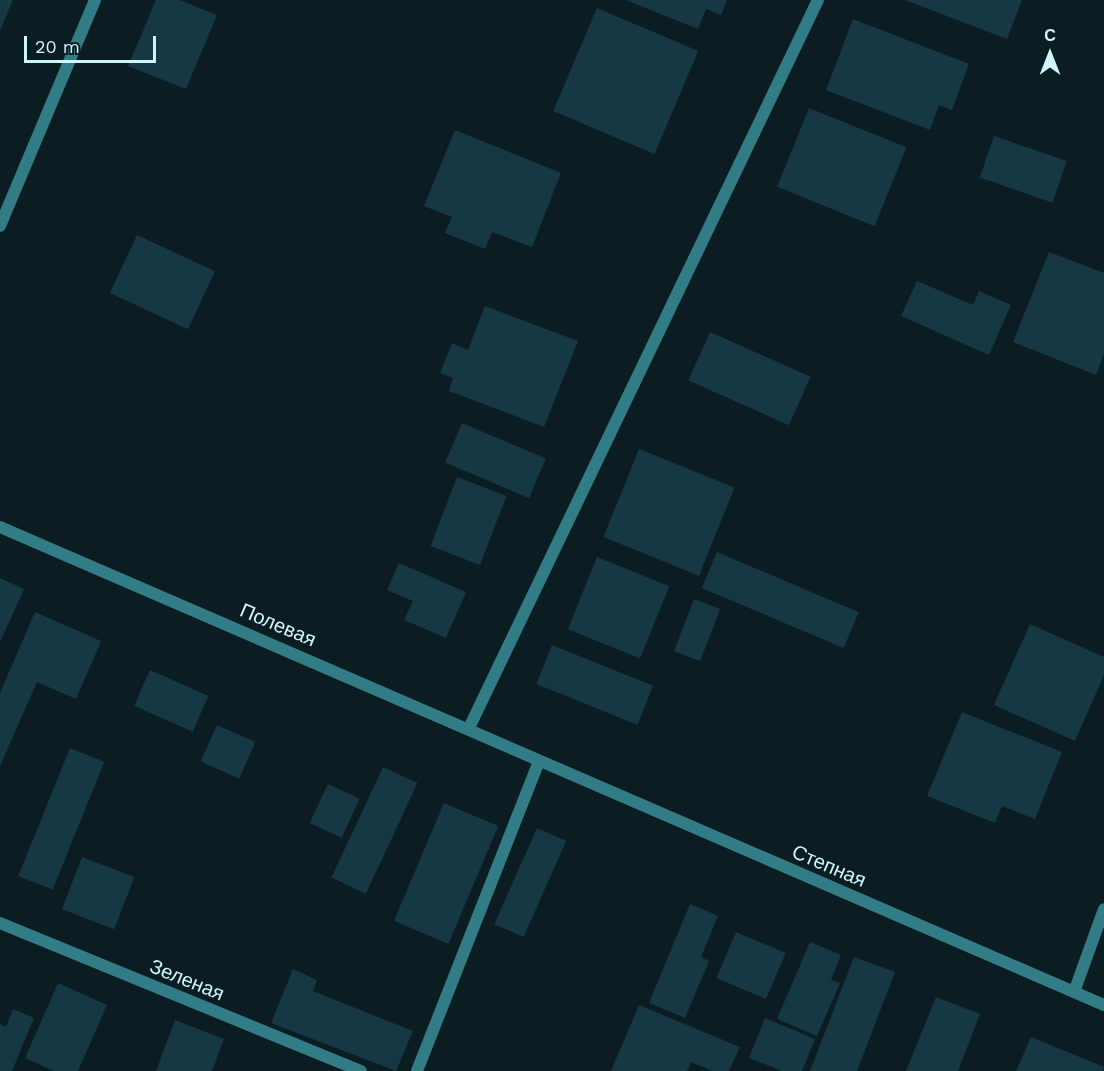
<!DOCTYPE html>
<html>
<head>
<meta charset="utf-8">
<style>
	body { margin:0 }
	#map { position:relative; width:1104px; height:1071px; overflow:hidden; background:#0b1d22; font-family:"Work Sans",sans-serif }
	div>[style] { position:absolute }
	.building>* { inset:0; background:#163845; transform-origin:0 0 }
	.minor>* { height:12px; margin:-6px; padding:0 6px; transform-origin:6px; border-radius:6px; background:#327c86 }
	span { translate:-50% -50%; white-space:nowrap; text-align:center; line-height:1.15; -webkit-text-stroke:5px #0b1d22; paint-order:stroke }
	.street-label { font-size:20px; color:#cdf6ff }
	.north { position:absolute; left:1020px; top:24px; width:60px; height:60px; -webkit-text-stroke:4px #0b1d22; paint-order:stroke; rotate:0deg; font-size:16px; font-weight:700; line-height:24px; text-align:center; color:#cdf6ff }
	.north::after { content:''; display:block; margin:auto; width:21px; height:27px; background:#cdf6ff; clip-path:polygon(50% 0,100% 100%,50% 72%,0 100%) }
	.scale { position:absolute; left:24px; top:36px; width:132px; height:27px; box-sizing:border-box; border:3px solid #cdf6ff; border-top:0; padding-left:8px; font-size:18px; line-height:21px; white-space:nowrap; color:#cdf6ff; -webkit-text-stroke:4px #0b1d22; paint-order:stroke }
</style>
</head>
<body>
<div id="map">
	<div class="building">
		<i style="clip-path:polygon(0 0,13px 0,0 31px)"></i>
		<i style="clip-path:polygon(156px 0,180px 0,217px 15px,186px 89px,128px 66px)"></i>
		<i style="clip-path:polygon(626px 0,727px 0,721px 15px,706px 9px,698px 29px)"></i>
		<i style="clip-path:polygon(905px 0,1022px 0,1007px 39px)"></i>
		<i style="left:597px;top:8px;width:110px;height:112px;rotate:23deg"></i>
		<i style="clip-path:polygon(853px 19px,969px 64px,952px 110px,939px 105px,930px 130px,826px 90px)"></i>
		<i style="left:809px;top:108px;width:105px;height:85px;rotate:22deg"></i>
		<i style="clip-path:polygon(455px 130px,561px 173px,532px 247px,492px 232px,485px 249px,445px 233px,452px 217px,424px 206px)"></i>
		<i style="left:994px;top:136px;width:77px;height:44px;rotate:19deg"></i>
		<i style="left:137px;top:235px;width:86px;height:64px;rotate:25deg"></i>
		<i style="clip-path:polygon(1049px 252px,1104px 273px,1104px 354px,1096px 375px,1013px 342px)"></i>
		<i style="clip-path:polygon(917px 281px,973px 305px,979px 291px,1011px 305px,989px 355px,901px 316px)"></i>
		<i style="clip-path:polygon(485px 306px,578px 341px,544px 427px,449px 391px,453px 378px,440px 373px,452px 343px,468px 350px)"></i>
		<i style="left:710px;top:332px;width:110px;height:53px;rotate:24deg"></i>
		<i style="left:462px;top:423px;width:91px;height:43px;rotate:23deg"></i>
		<i style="left:639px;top:449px;width:103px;height:95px;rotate:22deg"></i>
		<i style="left:457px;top:477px;width:53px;height:74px;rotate:21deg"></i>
		<i style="left:717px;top:552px;width:154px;height:39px;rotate:23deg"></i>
		<i style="left:597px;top:557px;width:78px;height:78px;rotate:22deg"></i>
		<i style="clip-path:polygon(399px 563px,466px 592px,446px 638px,404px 620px,413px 601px,387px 590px)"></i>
		<i style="clip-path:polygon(0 578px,24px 589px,0 642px)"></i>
		<i style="left:694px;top:599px;width:28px;height:56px;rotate:21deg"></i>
		<i style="clip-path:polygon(35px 612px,101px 641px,76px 699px,37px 682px,0 766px,0 693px)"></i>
		<i style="clip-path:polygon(1030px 624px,1104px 657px,1104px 675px,1075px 741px,994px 705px)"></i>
		<i style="left:552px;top:645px;width:109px;height:42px;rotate:22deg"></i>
		<i style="left:150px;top:670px;width:64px;height:39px;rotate:24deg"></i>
		<i style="clip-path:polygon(962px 712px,1062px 752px,1035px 819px,1002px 806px,995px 823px,927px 796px)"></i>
		<i style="left:217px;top:725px;width:42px;height:40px;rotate:24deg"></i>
		<i style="left:70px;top:748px;width:37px;height:138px;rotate:22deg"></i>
		<i style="left:383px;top:767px;width:38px;height:122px;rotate:25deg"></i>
		<i style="left:328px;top:784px;width:35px;height:43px;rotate:25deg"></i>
		<i style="left:444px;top:803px;width:59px;height:128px;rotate:23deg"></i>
		<i style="left:537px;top:828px;width:32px;height:105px;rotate:24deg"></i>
		<i style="left:82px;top:857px;width:56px;height:56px;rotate:21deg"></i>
		<i style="clip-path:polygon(690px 904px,718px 916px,701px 957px,709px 961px,685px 1018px,649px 1003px)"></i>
		<i style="left:736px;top:932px;width:54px;height:50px;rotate:23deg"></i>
		<i style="clip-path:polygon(810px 942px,841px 955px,831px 980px,840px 983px,817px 1036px,777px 1019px)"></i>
		<i style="clip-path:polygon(854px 957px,895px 972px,857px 1071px,810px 1071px)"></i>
		<i style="clip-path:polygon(293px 969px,317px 980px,313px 991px,413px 1031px,396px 1071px,271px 1023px)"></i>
		<i style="clip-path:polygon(58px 983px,107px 1005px,78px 1071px,54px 1071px,25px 1058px)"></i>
		<i style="clip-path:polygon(936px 997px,980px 1014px,958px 1071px,906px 1071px)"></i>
		<i style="clip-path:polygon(639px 1005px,740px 1047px,729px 1071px,713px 1071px,691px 1062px,687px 1071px,611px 1071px)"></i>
		<i style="clip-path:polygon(13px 1009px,34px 1018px,12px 1071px,0 1071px,0 1024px,6px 1027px)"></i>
		<i style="clip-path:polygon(765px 1018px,815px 1039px,802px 1071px,782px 1071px,749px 1058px)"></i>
		<i style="clip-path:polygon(175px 1020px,224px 1039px,212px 1071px,156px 1071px)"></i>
		<i style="clip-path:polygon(1031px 1037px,1104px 1067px,1103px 1071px,1016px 1071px)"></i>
	</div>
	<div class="minor">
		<i style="left:0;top:226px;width:245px;rotate:-67.2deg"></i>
		<i style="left:0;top:527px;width:1203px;rotate:23.41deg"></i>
		<i style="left:469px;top:728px;width:807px;rotate:-64.39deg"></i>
		<i style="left:0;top:923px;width:390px;rotate:22.3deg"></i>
		<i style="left:1074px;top:992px;width:88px;rotate:-70.1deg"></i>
		<i style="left:417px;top:1071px;width:330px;rotate:-68.5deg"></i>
	</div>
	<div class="street-label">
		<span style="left:278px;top:625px;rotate:23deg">Полевая</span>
		<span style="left:829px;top:866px;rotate:23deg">Степная</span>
		<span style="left:187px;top:980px;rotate:22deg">Зеленая</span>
	</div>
	<div class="north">С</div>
	<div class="scale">20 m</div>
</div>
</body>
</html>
